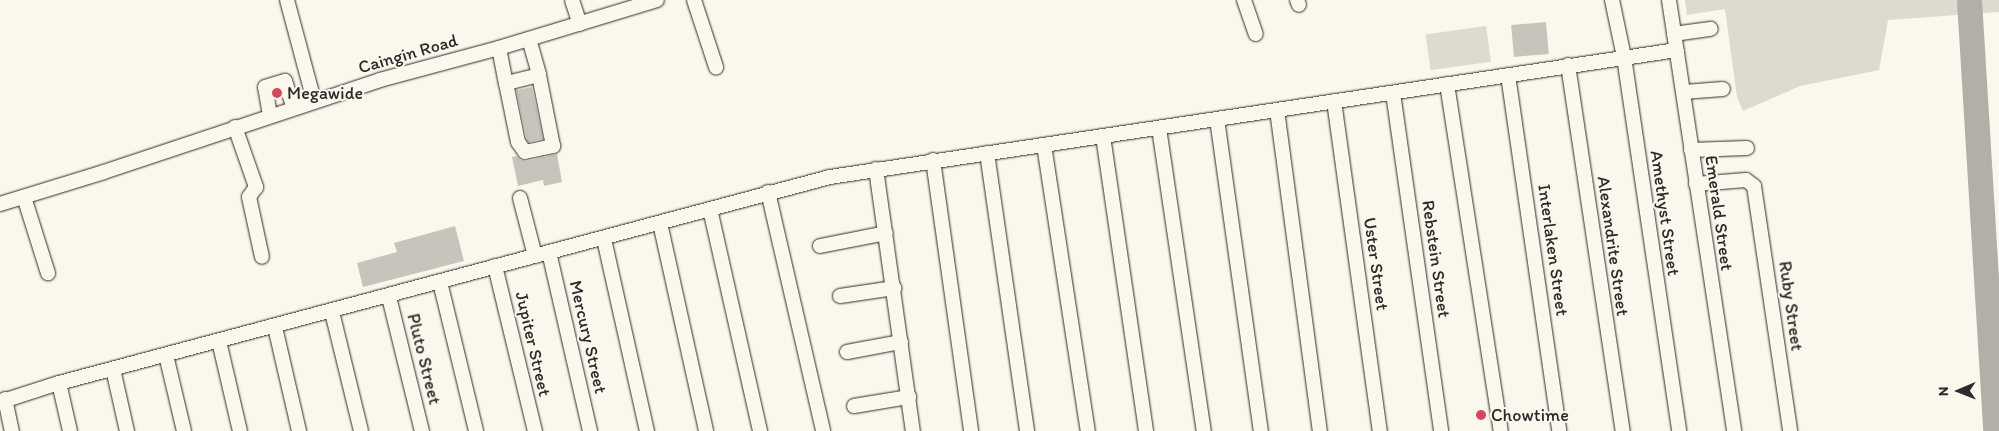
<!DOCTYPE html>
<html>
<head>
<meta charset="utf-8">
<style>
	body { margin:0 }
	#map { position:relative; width:1999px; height:431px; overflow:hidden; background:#fbf7ec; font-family:Itim,sans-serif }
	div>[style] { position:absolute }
	.green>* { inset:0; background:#dddad0; transform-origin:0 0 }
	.river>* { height:25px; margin:-12.5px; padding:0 12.5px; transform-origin:12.5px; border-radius:12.5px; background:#b1afa7 }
	.building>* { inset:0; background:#c7c4bc; transform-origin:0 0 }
	.roads { filter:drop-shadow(0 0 1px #2b2b2b) drop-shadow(0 0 1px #2b2b2b) }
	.minor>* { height:14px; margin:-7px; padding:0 7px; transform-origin:7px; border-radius:7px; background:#fbf7ec }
	.dots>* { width:14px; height:14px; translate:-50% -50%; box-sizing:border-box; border:2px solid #fbf7ec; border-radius:50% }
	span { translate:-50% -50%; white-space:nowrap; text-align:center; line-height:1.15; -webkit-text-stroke:4px #fbf7ec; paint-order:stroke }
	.street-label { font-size:18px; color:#2b2b2b }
	.poi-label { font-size:18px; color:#2b2b2b }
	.left { translate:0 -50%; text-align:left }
	.north { position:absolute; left:1934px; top:366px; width:50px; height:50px; -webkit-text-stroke:4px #fbf7ec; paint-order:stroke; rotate:269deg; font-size:14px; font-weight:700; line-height:20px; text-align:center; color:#2b2b2b }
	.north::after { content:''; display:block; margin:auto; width:18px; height:22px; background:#2b2b2b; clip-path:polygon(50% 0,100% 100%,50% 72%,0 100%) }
</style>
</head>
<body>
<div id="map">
	<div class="green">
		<i style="clip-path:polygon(1685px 0,1999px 0,1999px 12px,1888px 20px,1879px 70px,1800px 86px,1743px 111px,1737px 97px,1725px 9px,1687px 15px)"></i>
		<i style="left:1486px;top:26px;width:36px;height:61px;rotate:82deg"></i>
	</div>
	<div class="river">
		<i style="left:1969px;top:0;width:432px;rotate:86.5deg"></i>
	</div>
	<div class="building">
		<i style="left:1546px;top:22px;width:32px;height:35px;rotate:85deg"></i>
		<i style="left:532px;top:87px;width:53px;height:16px;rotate:78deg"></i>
		<i style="clip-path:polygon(557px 154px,562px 182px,544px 186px,543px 180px,518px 186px,512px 157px,517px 156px,521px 160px,527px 161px)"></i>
		<i style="clip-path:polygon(455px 226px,464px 261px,363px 287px,357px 263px,397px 252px,394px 243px)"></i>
	</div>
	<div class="roads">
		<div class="minor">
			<i style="left:287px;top:0;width:105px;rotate:75deg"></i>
			<i style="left:572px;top:0;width:25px;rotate:72deg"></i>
			<i style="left:694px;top:0;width:71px;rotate:71.8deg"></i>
			<i style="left:1244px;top:0;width:36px;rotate:71deg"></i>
			<i style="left:1297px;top:0;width:5px;rotate:68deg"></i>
			<i style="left:1612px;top:0;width:58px;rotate:78.1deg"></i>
			<i style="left:1624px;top:57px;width:378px;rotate:81.6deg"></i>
			<i style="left:1669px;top:0;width:436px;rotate:81.4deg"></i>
			<i style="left:1674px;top:34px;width:37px;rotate:-8deg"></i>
			<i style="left:529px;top:39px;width:37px;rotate:74deg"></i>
			<i style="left:499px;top:48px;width:36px;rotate:79deg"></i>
			<i style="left:506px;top:83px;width:60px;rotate:78.5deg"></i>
			<i style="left:518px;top:142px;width:12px;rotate:55deg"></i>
			<i style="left:525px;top:152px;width:29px;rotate:-12deg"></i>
			<i style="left:553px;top:146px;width:72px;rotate:-101.2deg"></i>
			<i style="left:539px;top:75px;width:34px;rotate:166deg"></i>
			<i style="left:1568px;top:65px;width:370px;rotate:81.5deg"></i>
			<i style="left:1508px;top:75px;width:360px;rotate:81.8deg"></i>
			<i style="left:1447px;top:84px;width:351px;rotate:81.2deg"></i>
			<i style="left:1683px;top:92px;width:40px;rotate:-4.3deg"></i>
			<i style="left:1393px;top:93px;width:341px;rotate:81.9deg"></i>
			<i style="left:1334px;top:101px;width:333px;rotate:82.1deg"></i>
			<i style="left:1277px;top:110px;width:324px;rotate:82.4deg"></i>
			<i style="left:270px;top:115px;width:28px;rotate:-100deg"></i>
			<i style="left:265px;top:87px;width:21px;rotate:-17deg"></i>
			<i style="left:285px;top:81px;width:28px;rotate:72deg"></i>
			<i style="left:1217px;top:119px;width:315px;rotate:82deg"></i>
			<i style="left:235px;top:127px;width:64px;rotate:70.7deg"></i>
			<i style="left:256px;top:187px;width:12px;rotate:125deg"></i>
			<i style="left:249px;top:197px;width:61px;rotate:77.8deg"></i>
			<i style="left:1159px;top:128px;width:306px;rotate:81.6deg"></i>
			<i style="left:1103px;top:136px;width:298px;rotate:81.7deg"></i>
			<i style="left:1044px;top:145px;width:289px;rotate:81.3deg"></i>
			<i style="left:1691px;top:150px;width:56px;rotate:-2deg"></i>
			<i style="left:987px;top:153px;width:281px;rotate:81.8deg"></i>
			<i style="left:933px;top:160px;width:274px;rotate:82deg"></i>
			<i style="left:876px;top:169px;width:265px;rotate:82deg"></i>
			<i style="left:1696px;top:184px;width:50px;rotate:-4.6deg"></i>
			<i style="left:1746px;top:180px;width:10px;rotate:37deg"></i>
			<i style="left:1754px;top:186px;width:248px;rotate:81.6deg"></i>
			<i style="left:768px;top:192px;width:245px;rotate:77deg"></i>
			<i style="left:24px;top:197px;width:80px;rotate:72.5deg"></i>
			<i style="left:520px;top:198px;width:60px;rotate:75.5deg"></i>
			<i style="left:0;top:204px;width:109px;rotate:-17.1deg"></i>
			<i style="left:104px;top:172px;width:291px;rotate:-18.4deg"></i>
			<i style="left:380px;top:80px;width:123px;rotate:-15.1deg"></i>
			<i style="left:499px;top:48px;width:165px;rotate:-16.9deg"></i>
			<i style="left:710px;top:209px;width:228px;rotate:77.3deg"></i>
			<i style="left:660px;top:223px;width:213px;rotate:77.5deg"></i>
			<i style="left:604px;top:239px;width:197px;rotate:77.4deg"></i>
			<i style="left:820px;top:246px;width:67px;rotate:-11.1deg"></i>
			<i style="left:549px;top:252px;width:184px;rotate:77.1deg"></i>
			<i style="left:495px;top:266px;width:170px;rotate:76.4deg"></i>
			<i style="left:440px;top:282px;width:153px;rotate:76.4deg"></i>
			<i style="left:840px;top:296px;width:55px;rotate:-8.4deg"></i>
			<i style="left:389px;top:297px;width:138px;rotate:76.2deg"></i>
			<i style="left:332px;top:312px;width:122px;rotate:76.3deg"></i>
			<i style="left:275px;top:327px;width:107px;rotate:77deg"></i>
			<i style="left:219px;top:341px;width:92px;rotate:76.9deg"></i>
			<i style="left:847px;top:352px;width:55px;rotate:-10.5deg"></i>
			<i style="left:166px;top:355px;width:78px;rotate:76.7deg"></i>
			<i style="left:113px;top:369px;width:64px;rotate:77.3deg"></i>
			<i style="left:59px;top:383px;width:49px;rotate:77.1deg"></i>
			<i style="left:5px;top:399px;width:33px;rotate:78deg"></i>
			<i style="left:0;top:402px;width:62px;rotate:-17.9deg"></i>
			<i style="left:59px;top:383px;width:798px;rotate:-14.96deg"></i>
			<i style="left:830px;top:177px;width:856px;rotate:-8.53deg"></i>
			<i style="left:854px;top:406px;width:56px;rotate:-9.3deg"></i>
		</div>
	</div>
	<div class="dots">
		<i style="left:277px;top:93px;background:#d1495b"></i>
		<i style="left:1481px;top:415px;background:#d1495b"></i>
	</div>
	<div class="street-label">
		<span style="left:408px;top:54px;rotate:-16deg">Caingin Road</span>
		<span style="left:1665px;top:213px;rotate:82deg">Amethyst Street</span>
		<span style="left:1719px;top:213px;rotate:82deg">Emerald Street</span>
		<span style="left:1613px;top:246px;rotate:82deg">Alexandrite Street</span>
		<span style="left:1553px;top:250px;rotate:82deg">Interlaken Street</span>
		<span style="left:1436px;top:259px;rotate:82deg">Rebstein Street</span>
		<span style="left:1376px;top:264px;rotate:82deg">Uster Street</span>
		<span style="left:1791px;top:306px;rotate:82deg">Ruby Street</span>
		<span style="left:588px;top:337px;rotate:77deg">Mercury Street</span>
		<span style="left:533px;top:344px;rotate:77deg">Jupiter Street</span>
		<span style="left:424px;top:359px;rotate:76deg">Pluto Street</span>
	</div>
	<div class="poi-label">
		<span class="left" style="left:287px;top:93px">Megawide</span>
		<span class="left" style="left:1491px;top:415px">Chowtime</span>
	</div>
	<div class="north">N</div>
</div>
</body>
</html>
